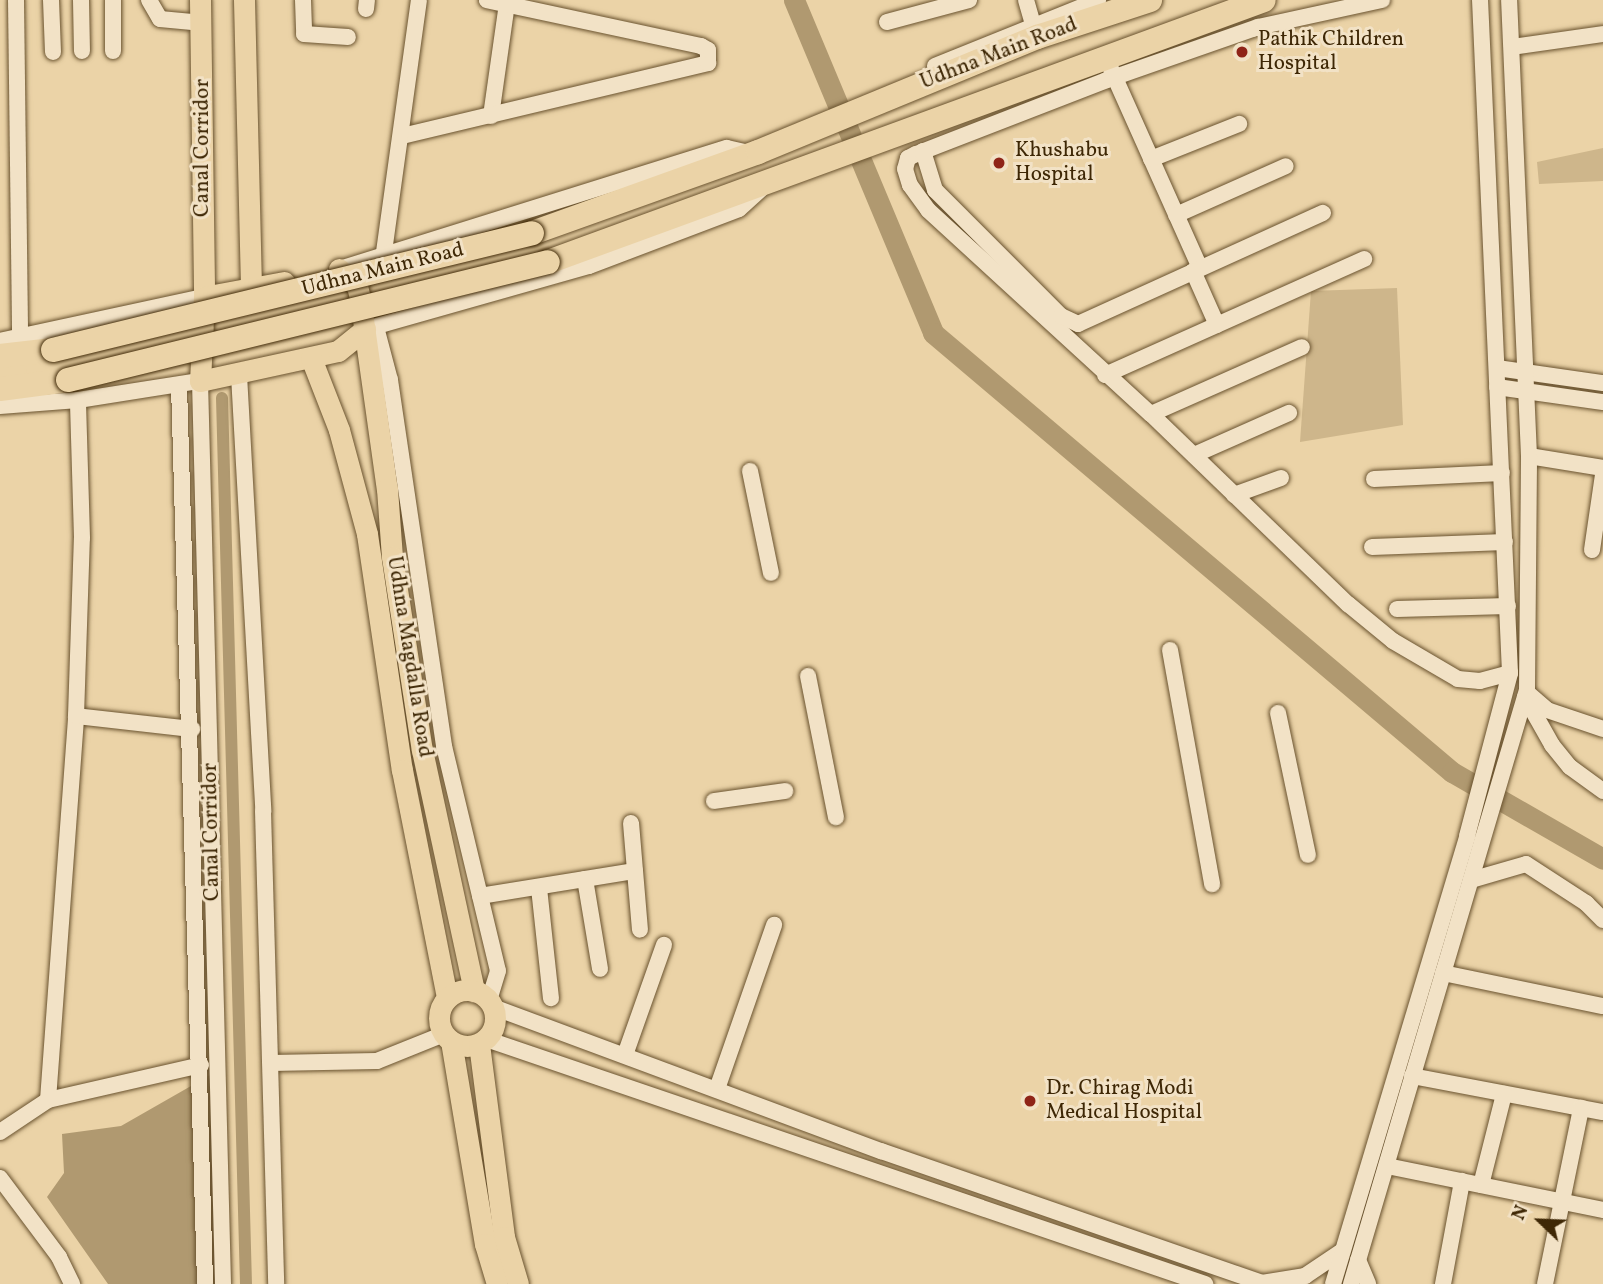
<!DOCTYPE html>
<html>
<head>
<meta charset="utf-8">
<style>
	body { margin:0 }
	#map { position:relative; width:1603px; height:1284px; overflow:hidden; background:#ebd3a7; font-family:Vollkorn,serif }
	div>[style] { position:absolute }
	.green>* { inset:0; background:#ceb68b }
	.water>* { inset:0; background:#b09970 }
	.canal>* { height:12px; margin:-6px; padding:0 6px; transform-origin:6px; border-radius:6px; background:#b09970 }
	.river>* { height:21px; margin:-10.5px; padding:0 10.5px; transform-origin:10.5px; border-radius:10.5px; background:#b09970 }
	.roads { filter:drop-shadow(0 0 2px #69522e) drop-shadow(0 0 2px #69522e) }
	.minor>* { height:16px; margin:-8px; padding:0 8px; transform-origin:8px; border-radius:8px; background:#f2e2c6 }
	.major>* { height:21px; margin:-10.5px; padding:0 10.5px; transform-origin:10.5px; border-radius:10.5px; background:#ebd3a7 }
	.major>.ring { margin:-10.5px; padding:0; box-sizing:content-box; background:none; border:21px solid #ebd3a7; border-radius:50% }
	.highway>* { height:24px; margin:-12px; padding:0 12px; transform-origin:12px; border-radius:12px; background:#ebd3a7 }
	.bridges { filter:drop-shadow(0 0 2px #3e2705) drop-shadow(0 0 2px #3e2705) }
	.highway-bridge>* { height:24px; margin:-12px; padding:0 12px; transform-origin:12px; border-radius:12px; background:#ebd3a7 }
	.dots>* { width:19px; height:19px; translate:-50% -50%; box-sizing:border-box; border:4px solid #f2e2c6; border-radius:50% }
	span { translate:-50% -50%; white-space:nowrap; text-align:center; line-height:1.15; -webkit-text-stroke:6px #f2e2c6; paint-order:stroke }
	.poi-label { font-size:21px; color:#3e2705 }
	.left { translate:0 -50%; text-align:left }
	.street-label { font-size:21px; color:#3e2705 }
	.north { position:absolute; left:1505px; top:1186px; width:70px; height:70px; -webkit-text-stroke:5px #f2e2c6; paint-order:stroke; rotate:293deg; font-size:19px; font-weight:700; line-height:28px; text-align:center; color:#3e2705 }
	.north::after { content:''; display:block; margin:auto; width:24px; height:32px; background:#3e2705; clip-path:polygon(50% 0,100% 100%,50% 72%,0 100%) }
</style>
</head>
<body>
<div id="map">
	<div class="green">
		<i style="clip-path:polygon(1603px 148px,1603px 181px,1539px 184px,1537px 162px)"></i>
		<i style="clip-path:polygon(1397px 288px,1403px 425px,1300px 442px,1311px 291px)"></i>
	</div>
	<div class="water">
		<i style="clip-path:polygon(219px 1070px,218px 1284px,108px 1284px,47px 1197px,64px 1173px,62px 1134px,121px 1126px)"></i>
	</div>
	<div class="canal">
		<i style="left:222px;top:398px;width:886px;rotate:88.45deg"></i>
	</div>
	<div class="river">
		<i style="left:794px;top:0;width:361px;rotate:67.3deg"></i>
		<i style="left:933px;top:333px;width:680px;rotate:40.23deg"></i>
		<i style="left:1452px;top:772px;width:174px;rotate:29.9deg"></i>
	</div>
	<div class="roads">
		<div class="minor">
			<i style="left:16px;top:0;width:338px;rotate:89.3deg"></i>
			<i style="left:51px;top:0;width:52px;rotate:87.8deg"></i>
			<i style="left:81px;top:0;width:51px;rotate:88.9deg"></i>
			<i style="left:113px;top:0;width:51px;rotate:90deg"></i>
			<i style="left:149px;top:0;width:22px;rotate:60deg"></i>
			<i style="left:160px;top:19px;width:43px;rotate:5.3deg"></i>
			<i style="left:303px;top:0;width:34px;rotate:88deg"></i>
			<i style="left:304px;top:34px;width:44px;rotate:3.9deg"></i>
			<i style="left:1026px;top:0;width:36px;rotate:74deg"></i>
			<i style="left:1382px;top:0;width:127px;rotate:167.7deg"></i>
			<i style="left:1258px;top:27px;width:160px;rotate:160.7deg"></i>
			<i style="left:1107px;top:80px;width:205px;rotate:158.8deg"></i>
			<i style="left:916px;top:154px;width:9px;rotate:153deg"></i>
			<i style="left:908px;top:158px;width:11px;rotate:105deg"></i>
			<i style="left:905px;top:169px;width:17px;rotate:73deg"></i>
			<i style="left:910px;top:185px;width:31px;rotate:54deg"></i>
			<i style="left:928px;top:210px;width:302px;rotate:42.5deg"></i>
			<i style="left:1151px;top:414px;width:274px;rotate:44deg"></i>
			<i style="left:1348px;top:604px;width:58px;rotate:39.4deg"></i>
			<i style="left:1393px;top:641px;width:75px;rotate:30.3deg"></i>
			<i style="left:1458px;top:679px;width:22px;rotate:5deg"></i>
			<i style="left:1480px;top:681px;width:31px;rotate:-15deg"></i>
			<i style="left:366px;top:9px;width:9px;rotate:-84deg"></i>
			<i style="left:887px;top:22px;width:85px;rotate:-15deg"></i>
			<i style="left:1512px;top:47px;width:92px;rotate:-8.1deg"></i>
			<i style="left:935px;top:66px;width:176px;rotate:-22deg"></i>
			<i style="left:1111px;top:69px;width:218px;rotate:65.9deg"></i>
			<i style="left:491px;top:116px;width:113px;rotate:-81.9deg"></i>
			<i style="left:402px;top:136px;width:315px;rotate:-13.4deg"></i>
			<i style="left:708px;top:63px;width:13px;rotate:-90deg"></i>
			<i style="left:708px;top:50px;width:8px;rotate:-150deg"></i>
			<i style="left:701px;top:46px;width:219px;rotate:-167.9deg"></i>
			<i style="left:923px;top:151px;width:41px;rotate:72.9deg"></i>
			<i style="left:935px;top:190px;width:178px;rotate:45deg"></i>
			<i style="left:1061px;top:316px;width:19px;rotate:25deg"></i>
			<i style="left:1078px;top:324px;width:269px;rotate:-24.4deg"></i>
			<i style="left:1151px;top:159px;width:95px;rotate:-21.7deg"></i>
			<i style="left:1176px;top:215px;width:120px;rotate:-24deg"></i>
			<i style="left:384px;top:252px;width:254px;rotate:-82.1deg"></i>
			<i style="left:340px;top:269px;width:405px;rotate:-17.4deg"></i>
			<i style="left:727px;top:148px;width:26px;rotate:13deg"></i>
			<i style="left:1193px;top:271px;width:59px;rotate:66deg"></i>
			<i style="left:376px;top:327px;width:55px;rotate:75.2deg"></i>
			<i style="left:390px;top:380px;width:370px;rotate:81.6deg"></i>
			<i style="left:444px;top:746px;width:231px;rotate:76.5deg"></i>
			<i style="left:498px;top:971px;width:30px;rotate:107deg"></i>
			<i style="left:366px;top:329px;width:232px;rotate:-15.8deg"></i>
			<i style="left:589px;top:266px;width:160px;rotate:-20.8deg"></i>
			<i style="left:739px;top:209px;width:30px;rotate:-42deg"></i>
			<i style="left:0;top:341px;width:209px;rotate:-12.2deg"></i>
			<i style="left:1497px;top:368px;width:107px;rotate:8.1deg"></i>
			<i style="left:239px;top:375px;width:437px;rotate:86.8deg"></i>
			<i style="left:263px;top:811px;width:473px;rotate:88.4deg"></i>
			<i style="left:1105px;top:375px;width:284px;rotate:-24.1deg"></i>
			<i style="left:179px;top:385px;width:899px;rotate:88.34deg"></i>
			<i style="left:1497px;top:387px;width:107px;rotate:8.1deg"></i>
			<i style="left:0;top:406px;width:78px;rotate:-4.4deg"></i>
			<i style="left:78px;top:400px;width:123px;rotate:-8.9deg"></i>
			<i style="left:200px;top:381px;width:903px;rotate:88.54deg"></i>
			<i style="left:1151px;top:414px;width:165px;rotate:-23.9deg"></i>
			<i style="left:1194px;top:455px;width:104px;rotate:-23.9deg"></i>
			<i style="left:1529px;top:456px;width:75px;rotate:9.2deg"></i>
			<i style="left:750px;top:471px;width:104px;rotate:78.4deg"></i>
			<i style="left:1374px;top:479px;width:128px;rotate:-2.7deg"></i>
			<i style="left:1234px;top:495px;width:50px;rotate:-19.9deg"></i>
			<i style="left:1372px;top:547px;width:133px;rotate:-2.2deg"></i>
			<i style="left:1592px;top:550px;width:76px;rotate:-81.7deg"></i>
			<i style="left:1397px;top:609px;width:111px;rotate:-1.5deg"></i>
			<i style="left:1170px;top:650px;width:238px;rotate:79.8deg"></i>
			<i style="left:808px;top:676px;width:144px;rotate:78.8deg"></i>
			<i style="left:1530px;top:695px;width:23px;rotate:41deg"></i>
			<i style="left:1547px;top:710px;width:59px;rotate:18.7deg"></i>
			<i style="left:1525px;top:697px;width:55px;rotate:60.6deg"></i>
			<i style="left:1552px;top:745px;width:28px;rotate:51deg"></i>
			<i style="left:1570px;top:767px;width:41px;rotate:36deg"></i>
			<i style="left:1278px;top:713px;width:145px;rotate:78.1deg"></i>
			<i style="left:76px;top:716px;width:117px;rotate:6.4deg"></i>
			<i style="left:714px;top:801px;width:72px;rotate:-8deg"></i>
			<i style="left:631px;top:823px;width:107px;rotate:85.2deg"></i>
			<i style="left:585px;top:879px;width:91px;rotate:80.5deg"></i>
			<i style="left:1471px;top:880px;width:57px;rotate:-16.2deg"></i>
			<i style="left:1526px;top:864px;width:72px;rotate:33deg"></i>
			<i style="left:1586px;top:903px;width:24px;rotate:45deg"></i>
			<i style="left:539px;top:888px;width:111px;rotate:83.8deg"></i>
			<i style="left:480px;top:896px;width:157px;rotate:-9.2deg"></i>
			<i style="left:1443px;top:973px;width:163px;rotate:11.7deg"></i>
			<i style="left:493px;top:1007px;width:414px;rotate:20.4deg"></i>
			<i style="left:881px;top:1151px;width:406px;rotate:19.1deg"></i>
			<i style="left:486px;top:1039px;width:760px;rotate:18.82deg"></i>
			<i style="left:625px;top:1055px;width:117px;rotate:-70.5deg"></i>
			<i style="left:271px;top:1063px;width:106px;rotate:-1.1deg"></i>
			<i style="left:377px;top:1061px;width:72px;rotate:-21.9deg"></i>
			<i style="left:1412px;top:1076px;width:194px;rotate:10.7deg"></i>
			<i style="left:717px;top:1089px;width:174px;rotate:-70.8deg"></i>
			<i style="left:48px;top:1100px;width:157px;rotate:-12.9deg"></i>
			<i style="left:0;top:1132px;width:58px;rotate:-33.7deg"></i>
			<i style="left:48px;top:1100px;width:385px;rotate:-85.8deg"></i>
			<i style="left:76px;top:716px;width:178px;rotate:-88.1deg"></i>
			<i style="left:82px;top:538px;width:138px;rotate:-91.7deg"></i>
			<i style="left:1387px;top:1166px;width:220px;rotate:11.5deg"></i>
			<i style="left:0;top:1178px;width:99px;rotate:53.2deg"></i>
			<i style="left:59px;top:1257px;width:30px;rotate:64deg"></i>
			<i style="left:1481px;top:1185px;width:94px;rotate:-75.8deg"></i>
			<i style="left:1358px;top:1260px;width:26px;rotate:67deg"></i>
			<i style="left:1262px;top:1283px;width:44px;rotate:-9.2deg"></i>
			<i style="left:1305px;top:1276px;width:45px;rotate:-34deg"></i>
			<i style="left:1333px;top:1284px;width:468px;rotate:-73.3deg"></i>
			<i style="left:1467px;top:836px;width:169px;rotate:-75.2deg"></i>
			<i style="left:1510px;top:673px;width:674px;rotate:-92.55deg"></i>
			<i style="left:1351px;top:1284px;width:620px;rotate:-73.5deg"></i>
			<i style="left:1527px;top:690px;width:234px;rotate:-89.5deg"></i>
			<i style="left:1529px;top:456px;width:456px;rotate:-92.5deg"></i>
			<i style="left:1443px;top:1284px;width:105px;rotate:-79.5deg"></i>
			<i style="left:1545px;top:1284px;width:180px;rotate:-78.4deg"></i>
		</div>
		<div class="major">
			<i style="left:200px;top:0;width:297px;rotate:89.2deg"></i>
			<i style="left:244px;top:0;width:289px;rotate:88.6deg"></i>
			<i style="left:339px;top:269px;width:25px;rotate:43deg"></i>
			<i style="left:357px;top:286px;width:12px;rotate:76deg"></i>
			<i style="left:360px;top:298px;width:193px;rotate:82deg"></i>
			<i style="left:387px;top:489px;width:68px;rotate:85.8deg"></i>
			<i style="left:392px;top:557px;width:195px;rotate:81.2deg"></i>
			<i style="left:422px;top:750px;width:247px;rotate:77.8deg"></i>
			<i style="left:284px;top:282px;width:81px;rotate:169.4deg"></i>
			<i style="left:204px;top:297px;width:84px;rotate:92.7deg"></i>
			<i style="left:200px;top:381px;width:141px;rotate:-12.3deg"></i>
			<i style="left:338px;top:351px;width:35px;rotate:-39deg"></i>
			<i style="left:311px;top:358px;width:77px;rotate:68.7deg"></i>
			<i style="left:339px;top:430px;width:108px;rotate:74.9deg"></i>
			<i style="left:367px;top:534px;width:239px;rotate:81.6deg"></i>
			<i style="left:402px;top:770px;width:232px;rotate:78.8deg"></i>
			<i style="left:0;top:372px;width:36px;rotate:-6deg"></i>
			<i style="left:36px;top:368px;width:171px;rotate:-13.1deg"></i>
			<i class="ring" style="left:439px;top:990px;width:35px;height:35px"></i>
			<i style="left:451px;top:1041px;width:206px;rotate:80.5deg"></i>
			<i style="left:485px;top:1244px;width:42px;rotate:73.3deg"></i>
			<i style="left:479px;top:1044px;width:195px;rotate:82.6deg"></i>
			<i style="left:504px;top:1237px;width:49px;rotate:73.4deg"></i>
		</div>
		<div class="highway">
			<i style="left:532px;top:233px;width:240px;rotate:-19.7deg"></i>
			<i style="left:758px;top:152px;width:302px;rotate:-22.4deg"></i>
			<i style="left:1037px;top:37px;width:119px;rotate:-18.1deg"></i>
			<i style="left:548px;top:262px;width:762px;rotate:-20.1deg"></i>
			<i style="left:0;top:356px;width:53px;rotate:-6.5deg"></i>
			<i style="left:0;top:389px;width:69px;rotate:-7.5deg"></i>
		</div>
	</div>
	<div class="bridges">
		<div class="highway-bridge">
			<i style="left:53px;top:350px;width:493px;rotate:-13.7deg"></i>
			<i style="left:68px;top:380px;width:494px;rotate:-13.8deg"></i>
		</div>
	</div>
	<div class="dots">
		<i style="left:1242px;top:52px;background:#8f2418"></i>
		<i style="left:999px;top:163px;background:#8f2418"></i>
		<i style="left:1030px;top:1101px;background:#8f2418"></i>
	</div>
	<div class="poi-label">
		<span class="left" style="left:1258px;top:52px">Pathik Children<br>Hospital</span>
		<span class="left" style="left:1015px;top:163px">Khushabu<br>Hospital</span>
		<span class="left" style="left:1046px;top:1101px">Dr. Chirag Modi<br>Medical Hospital</span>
	</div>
	<div class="street-label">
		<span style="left:999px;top:54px;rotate:-21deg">Udhna Main Road</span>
		<span style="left:203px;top:148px;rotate:-90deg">Canal Corridor</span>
		<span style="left:383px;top:270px;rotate:-14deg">Udhna Main Road</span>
		<span style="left:409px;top:657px;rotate:81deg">Udhna Magdalla Road</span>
		<span style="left:212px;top:832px;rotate:-91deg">Canal Corridor</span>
	</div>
	<div class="north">N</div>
</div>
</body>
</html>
